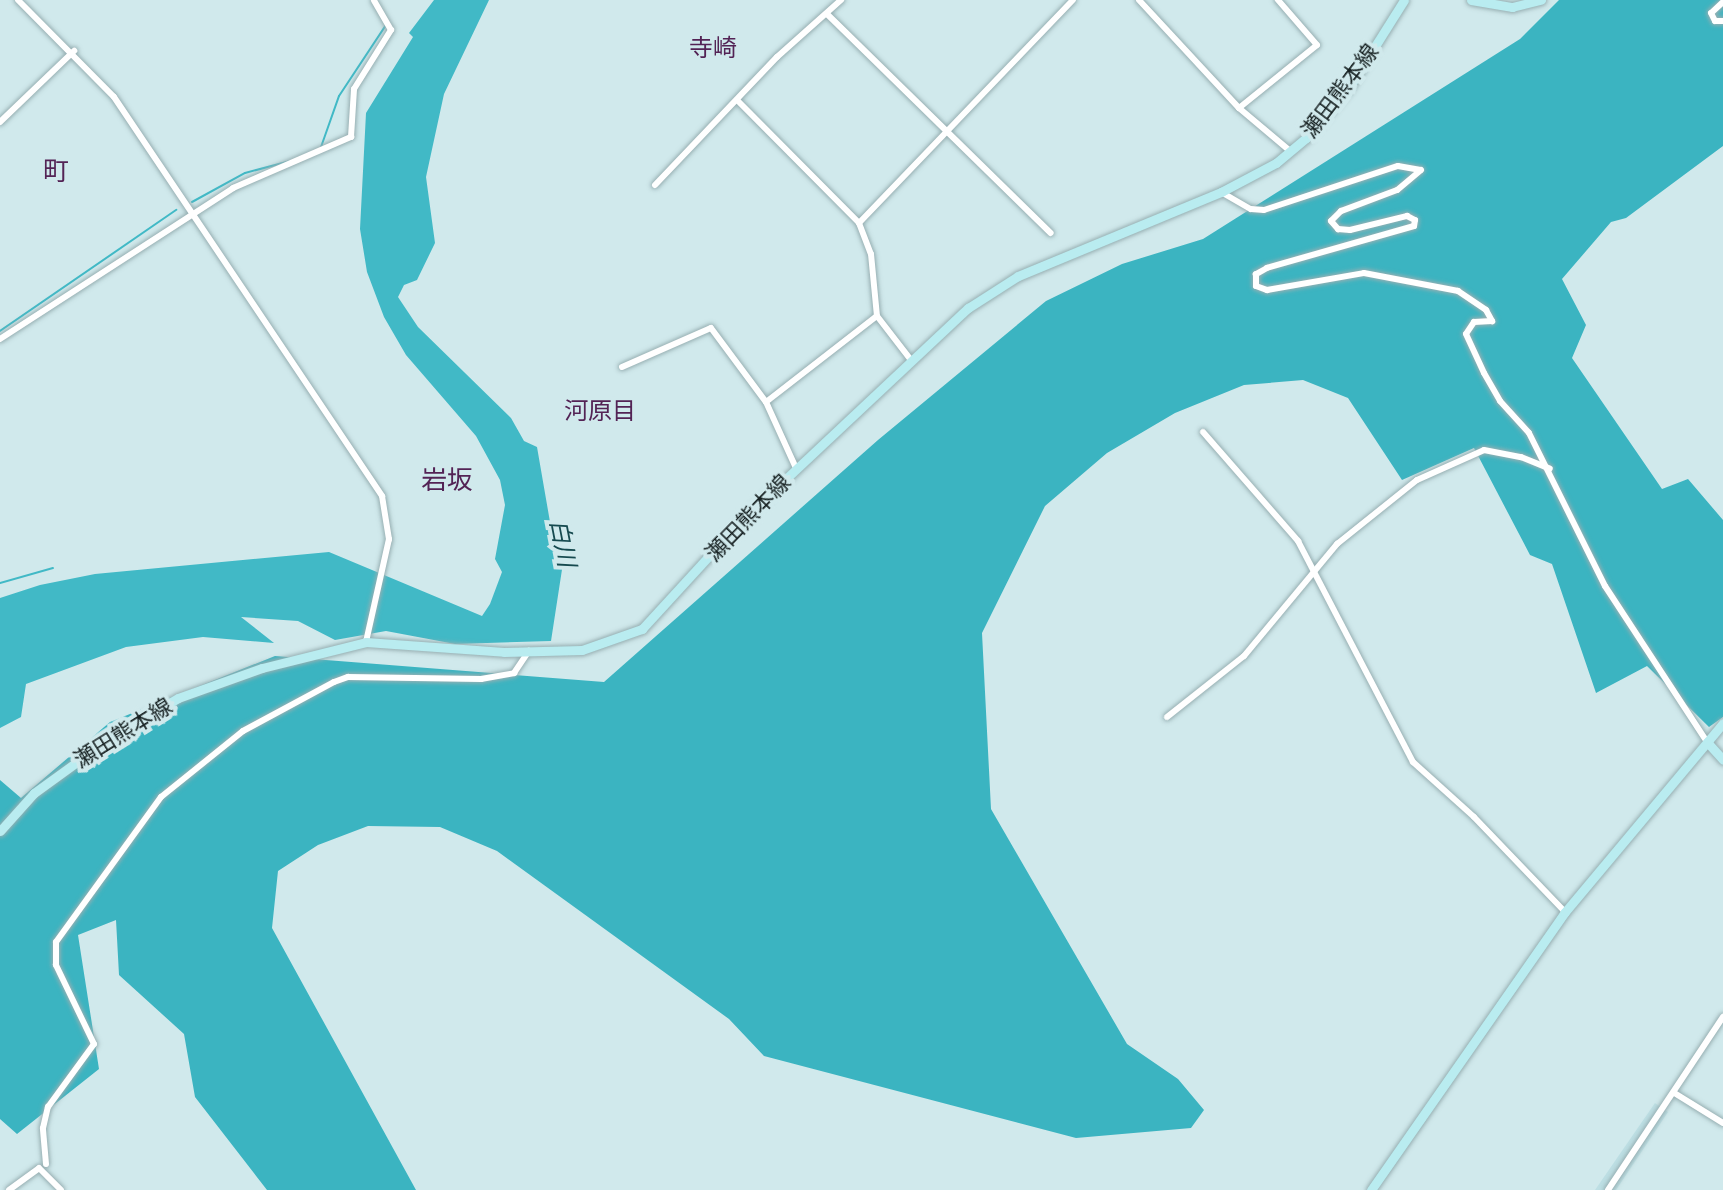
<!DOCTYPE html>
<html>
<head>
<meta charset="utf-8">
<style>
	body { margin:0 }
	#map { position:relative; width:1723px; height:1190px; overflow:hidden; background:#d0e9ec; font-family:Arial,"Noto Sans JP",sans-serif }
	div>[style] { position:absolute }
	.built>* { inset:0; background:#bddfe4 }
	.forest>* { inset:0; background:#3bb4c1 }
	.water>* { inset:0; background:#41b9c6 }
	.stream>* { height:2px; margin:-1px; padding:0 1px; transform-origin:1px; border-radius:1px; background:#41b9c6 }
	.roads { filter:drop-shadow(0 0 2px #97afb2) drop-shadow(0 0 2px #97afb2) }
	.street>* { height:6px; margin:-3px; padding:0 3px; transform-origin:3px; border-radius:3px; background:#fff }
	.secondary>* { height:9px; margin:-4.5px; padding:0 4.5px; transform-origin:4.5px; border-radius:4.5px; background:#b9ecf0 }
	span { translate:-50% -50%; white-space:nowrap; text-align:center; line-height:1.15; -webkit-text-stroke:8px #d0e9ec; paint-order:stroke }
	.street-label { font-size:22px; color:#162021 }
	.neighbourhood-label { font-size:24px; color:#532355 }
	.water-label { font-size:24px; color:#164a4f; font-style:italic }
	.quarter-label { font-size:26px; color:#532355 }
</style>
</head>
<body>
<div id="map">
	<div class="built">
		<i style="clip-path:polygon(1655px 1103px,1668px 1112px,1616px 1190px,1595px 1190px)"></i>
	</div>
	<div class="forest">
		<i style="clip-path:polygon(1559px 0,1723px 0,1723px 146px,1626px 218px,1611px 222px,1562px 279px,1586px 325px,1572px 358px,1662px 489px,1688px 479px,1723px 520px,1723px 717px,1709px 727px,1647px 666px,1596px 693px,1552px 564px,1530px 555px,1474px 448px,1402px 480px,1348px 398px,1303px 380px,1244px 385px,1175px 413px,1107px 453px,1045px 506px,982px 633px,991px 809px,1127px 1044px,1178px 1079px,1204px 1110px,1191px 1128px,1076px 1138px,764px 1056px,729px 1019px,497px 851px,440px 827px,368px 826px,318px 845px,278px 871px,272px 928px,416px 1190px,267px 1190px,195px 1097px,184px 1034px,119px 975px,116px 920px,78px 935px,99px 1069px,17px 1134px,0 1119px,0 780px,21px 798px,110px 722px,275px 656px,604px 682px,878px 440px,1046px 301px,1122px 264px,1203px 239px,1520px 39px)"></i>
	</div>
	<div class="water">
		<i style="clip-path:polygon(434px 0,489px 0,444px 94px,426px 177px,435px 243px,417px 280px,404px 285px,398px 297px,418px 327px,511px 418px,524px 441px,537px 447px,554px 545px,563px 563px,551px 641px,455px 644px,386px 631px,335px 640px,298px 621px,241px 617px,274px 643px,203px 637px,126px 647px,26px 684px,21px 717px,0 728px,0 598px,40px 585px,95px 574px,329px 552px,482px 616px,490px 604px,502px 572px,495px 559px,505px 505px,500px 480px,476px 436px,406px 355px,384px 317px,367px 272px,360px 229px,366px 113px,413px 37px,409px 33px)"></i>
	</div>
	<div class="stream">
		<i style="left:321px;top:147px;width:54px;rotate:-70.6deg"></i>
		<i style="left:339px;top:96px;width:85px;rotate:-56.5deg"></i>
		<i style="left:192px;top:202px;width:60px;rotate:-28.7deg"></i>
		<i style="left:245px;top:173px;width:47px;rotate:-14.9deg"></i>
		<i style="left:0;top:331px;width:214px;rotate:-34.5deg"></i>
		<i style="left:0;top:583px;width:55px;rotate:-15.8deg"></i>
	</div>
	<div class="roads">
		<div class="street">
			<i style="left:18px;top:0;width:136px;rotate:45.3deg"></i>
			<i style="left:114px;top:97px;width:481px;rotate:56.1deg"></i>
			<i style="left:382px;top:496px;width:44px;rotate:80.8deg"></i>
			<i style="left:389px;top:539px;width:106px;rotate:102.6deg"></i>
			<i style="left:1139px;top:0;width:147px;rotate:47.2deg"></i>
			<i style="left:1239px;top:108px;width:67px;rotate:40.1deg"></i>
			<i style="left:1723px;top:2px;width:16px;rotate:137deg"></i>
			<i style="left:1711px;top:13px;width:9px;rotate:63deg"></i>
			<i style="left:1715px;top:21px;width:8px"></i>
			<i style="left:827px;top:14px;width:313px;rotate:44.4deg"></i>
			<i style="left:737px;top:100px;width:173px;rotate:45.2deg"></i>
			<i style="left:859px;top:223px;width:33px;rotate:69deg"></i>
			<i style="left:871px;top:254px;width:62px;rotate:84.5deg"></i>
			<i style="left:877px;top:316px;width:56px;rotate:52.3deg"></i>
			<i style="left:1239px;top:108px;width:100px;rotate:-38.9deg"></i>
			<i style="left:1317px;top:45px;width:60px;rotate:-130.9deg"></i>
			<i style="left:0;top:122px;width:103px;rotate:-43.8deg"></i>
			<i style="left:655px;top:185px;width:177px;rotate:-46.4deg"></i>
			<i style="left:777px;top:57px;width:86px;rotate:-41.7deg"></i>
			<i style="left:1221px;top:192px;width:34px;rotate:30deg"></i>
			<i style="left:1251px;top:209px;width:13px;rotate:4deg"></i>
			<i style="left:1264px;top:210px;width:141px;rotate:-18.2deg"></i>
			<i style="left:1398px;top:166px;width:23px;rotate:10deg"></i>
			<i style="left:1421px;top:170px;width:31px;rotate:140deg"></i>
			<i style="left:1397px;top:190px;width:60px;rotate:159.4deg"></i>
			<i style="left:1341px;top:211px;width:14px;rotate:135deg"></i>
			<i style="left:1331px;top:221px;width:11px;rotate:49deg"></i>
			<i style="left:1338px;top:229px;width:12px;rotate:5deg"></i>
			<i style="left:1350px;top:230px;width:59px;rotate:-13.8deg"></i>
			<i style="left:1407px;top:216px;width:9px;rotate:27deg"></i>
			<i style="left:1415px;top:220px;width:6px;rotate:99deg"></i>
			<i style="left:1414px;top:226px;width:153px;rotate:164.1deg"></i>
			<i style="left:1267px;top:268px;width:13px;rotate:151deg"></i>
			<i style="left:1256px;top:274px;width:12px;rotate:90deg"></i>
			<i style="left:1256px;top:286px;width:12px;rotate:20deg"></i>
			<i style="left:1267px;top:290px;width:98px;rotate:-9.9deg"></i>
			<i style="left:1364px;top:273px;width:96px;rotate:10.8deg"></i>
			<i style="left:1458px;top:291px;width:34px;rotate:34deg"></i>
			<i style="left:1486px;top:310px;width:13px;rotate:61deg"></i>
			<i style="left:1492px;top:321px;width:18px;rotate:177deg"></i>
			<i style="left:1474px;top:322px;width:14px;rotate:124deg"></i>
			<i style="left:1466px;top:334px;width:43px;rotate:65.2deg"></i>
			<i style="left:1484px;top:373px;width:32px;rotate:60deg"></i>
			<i style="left:1500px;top:401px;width:43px;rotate:47.8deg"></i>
			<i style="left:1529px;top:433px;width:171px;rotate:63.6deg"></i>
			<i style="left:1605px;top:586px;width:186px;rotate:56.8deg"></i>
			<i style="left:859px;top:223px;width:309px;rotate:-46.2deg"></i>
			<i style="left:0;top:339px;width:278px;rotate:-32.9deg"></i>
			<i style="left:233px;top:188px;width:129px;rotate:-23.4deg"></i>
			<i style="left:351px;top:137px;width:48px;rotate:-86.4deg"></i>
			<i style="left:354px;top:89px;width:70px;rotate:-57.9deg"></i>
			<i style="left:391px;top:30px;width:34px;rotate:-120deg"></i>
			<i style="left:622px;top:367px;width:97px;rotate:-23.7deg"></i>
			<i style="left:711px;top:328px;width:92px;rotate:53.4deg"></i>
			<i style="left:766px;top:402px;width:72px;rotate:65.6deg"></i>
			<i style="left:766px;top:402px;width:140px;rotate:-37.8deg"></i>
			<i style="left:1203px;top:432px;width:145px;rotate:48.9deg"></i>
			<i style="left:1298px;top:541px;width:249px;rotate:62.5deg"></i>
			<i style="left:1413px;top:762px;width:82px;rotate:42deg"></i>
			<i style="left:1474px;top:817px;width:132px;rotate:46.2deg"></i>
			<i style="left:1167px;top:717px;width:98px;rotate:-38.4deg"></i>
			<i style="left:1244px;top:656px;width:146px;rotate:-50.3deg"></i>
			<i style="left:1337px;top:544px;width:102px;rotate:-38.7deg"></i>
			<i style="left:1417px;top:480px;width:73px;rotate:-24.1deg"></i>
			<i style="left:1484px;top:450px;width:38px;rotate:11deg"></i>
			<i style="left:1521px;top:457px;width:31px;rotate:22deg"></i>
			<i style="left:1676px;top:1094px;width:55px;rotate:31.7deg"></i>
			<i style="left:46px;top:1164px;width:36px;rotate:-95deg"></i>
			<i style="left:43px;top:1128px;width:22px;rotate:-77deg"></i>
			<i style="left:48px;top:1107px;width:78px;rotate:-53.9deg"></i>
			<i style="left:94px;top:1044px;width:88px;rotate:-115.7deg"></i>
			<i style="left:56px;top:965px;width:23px;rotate:-90deg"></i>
			<i style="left:56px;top:942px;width:179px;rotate:-54.1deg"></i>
			<i style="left:161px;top:797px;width:105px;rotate:-38.8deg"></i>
			<i style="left:243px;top:731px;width:103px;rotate:-28.3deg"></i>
			<i style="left:334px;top:682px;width:15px;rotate:-20deg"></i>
			<i style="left:348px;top:677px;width:133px;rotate:0.9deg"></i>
			<i style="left:481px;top:679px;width:34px;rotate:-10deg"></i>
			<i style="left:514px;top:673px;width:27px;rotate:-56deg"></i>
			<i style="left:9px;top:1190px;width:37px;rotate:-36deg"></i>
			<i style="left:39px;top:1168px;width:31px;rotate:45deg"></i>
			<i style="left:1608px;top:1190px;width:208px;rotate:-56.4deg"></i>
		</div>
		<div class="secondary">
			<i style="left:1471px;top:0;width:42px;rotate:9.7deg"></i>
			<i style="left:1512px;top:7px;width:30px;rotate:-14deg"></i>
			<i style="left:1707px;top:742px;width:24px;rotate:48deg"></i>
			<i style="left:0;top:831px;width:51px;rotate:-48.2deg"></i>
			<i style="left:34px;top:793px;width:99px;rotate:-35.9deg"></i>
			<i style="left:114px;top:735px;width:74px;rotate:-30deg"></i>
			<i style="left:178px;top:698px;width:89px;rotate:-19.7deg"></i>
			<i style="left:262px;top:668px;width:107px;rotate:-14deg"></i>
			<i style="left:366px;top:642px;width:138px;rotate:4.1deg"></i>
			<i style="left:504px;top:652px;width:78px;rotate:-1.5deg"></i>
			<i style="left:582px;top:650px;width:64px;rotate:-19.3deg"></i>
			<i style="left:642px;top:629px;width:148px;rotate:-47.5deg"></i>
			<i style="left:742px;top:520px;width:310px;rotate:-43.2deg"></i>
			<i style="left:968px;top:308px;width:59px;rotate:-32.6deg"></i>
			<i style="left:1018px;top:276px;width:220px;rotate:-22.5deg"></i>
			<i style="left:1221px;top:192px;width:62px;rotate:-27.8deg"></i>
			<i style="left:1276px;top:163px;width:39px;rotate:-40deg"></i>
			<i style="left:1306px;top:138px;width:65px;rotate:-49.4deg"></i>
			<i style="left:1348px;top:89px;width:105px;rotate:-57.8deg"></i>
			<i style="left:1371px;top:1190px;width:339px;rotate:-55.1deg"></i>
			<i style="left:1565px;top:912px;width:246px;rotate:-50.1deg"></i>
		</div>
	</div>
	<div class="street-label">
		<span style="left:1340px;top:91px;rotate:-53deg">瀬田熊本線</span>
		<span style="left:748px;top:518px;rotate:-46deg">瀬田熊本線</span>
		<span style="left:123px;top:733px;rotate:-32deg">瀬田熊本線</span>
	</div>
	<div class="neighbourhood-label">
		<span style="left:713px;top:48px">寺崎</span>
		<span style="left:600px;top:411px">河原目</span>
	</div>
	<div class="water-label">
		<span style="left:563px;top:543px;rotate:79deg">白川</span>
	</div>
	<div class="quarter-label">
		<span style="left:56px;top:172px">町</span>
		<span style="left:447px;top:481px">岩坂</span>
	</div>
</div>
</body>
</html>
